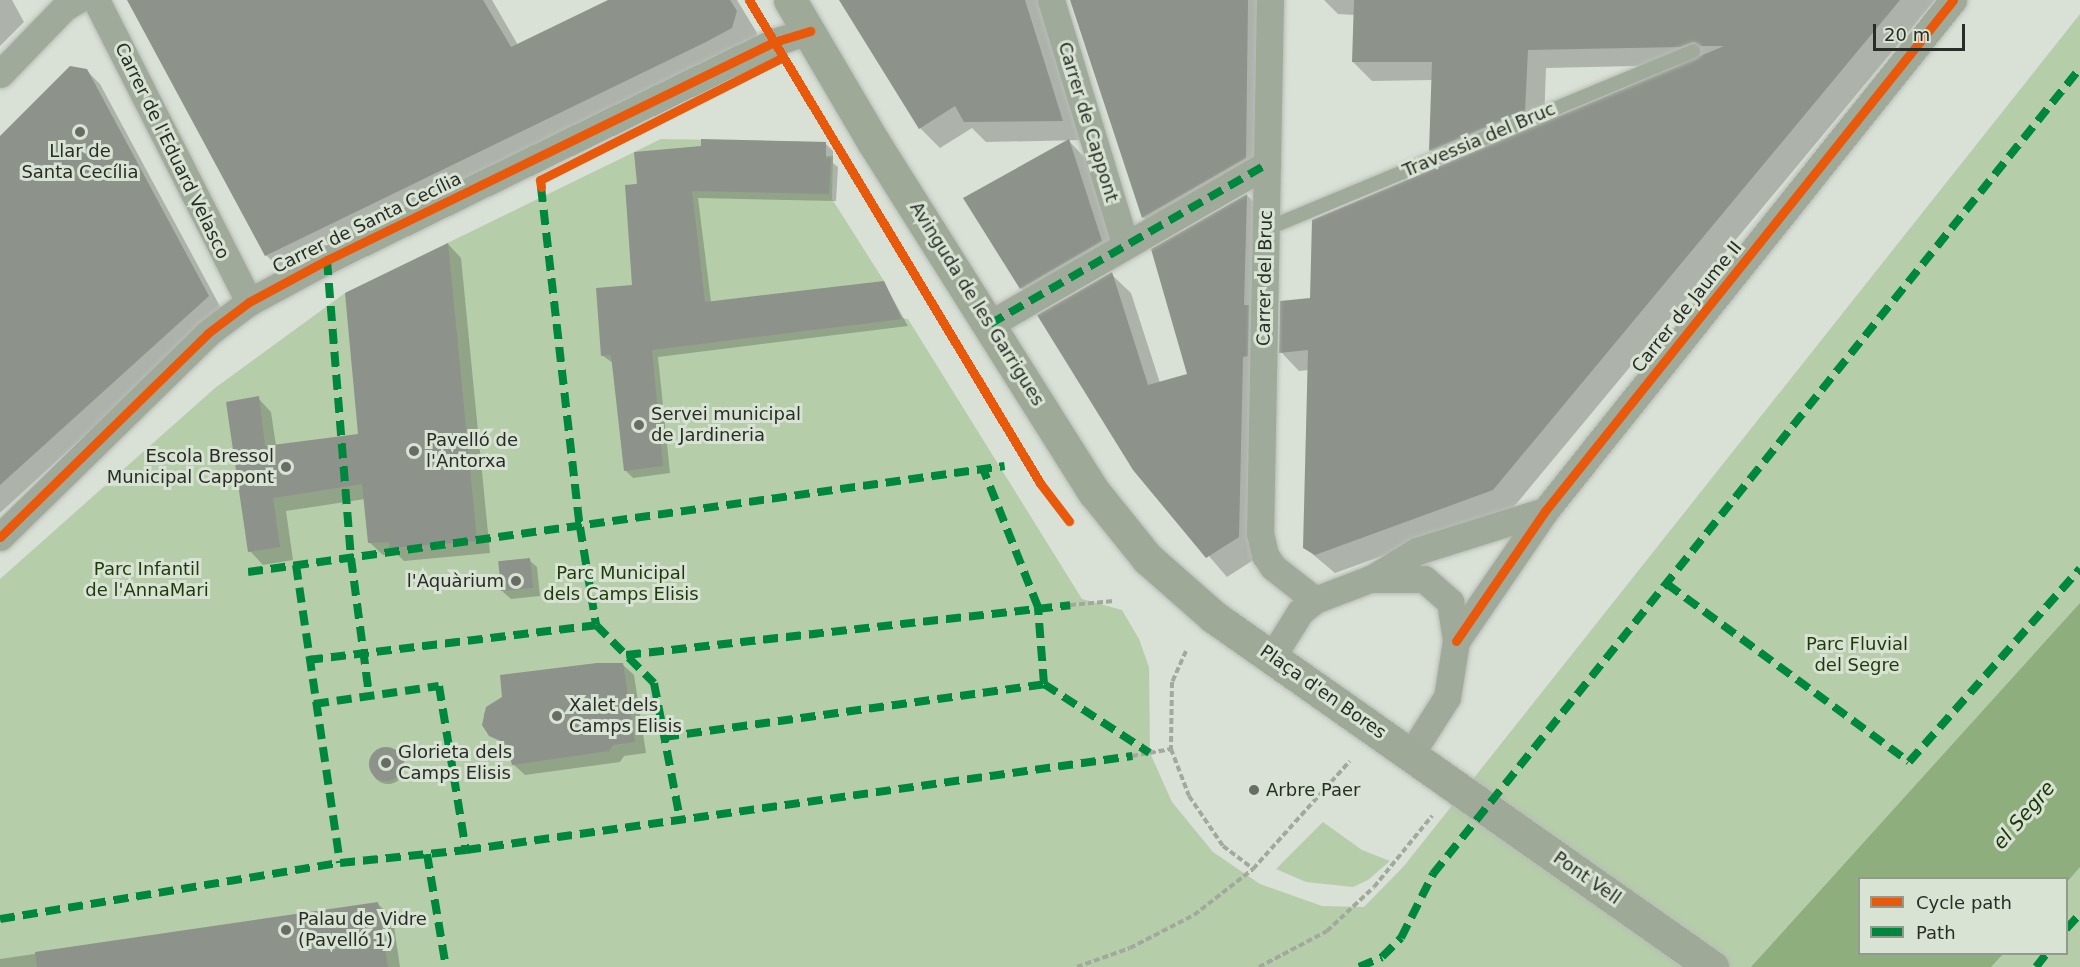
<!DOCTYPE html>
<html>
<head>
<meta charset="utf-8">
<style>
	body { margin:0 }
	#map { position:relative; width:2080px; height:967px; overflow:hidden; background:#d9e0d6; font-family:"DejaVu Sans",sans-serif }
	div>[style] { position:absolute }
	.green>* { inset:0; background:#b6cdaa }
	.water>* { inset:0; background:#8eae7d }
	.shadow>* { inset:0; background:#0003 }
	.round { border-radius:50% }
	.building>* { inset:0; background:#8d928b; transform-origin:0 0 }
	.path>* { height:4px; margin-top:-2px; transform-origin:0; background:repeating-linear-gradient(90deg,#a1a99d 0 6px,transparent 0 9px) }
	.roads { filter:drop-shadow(0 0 2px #b7bbb4) drop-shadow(0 0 2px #b7bbb4) }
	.lane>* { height:14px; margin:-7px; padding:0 7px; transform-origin:7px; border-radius:7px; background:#a0aa9a }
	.street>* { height:27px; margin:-13.5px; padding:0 13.5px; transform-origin:13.5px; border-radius:13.5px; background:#a0aa9a }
	.secondary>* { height:33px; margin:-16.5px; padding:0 16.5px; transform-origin:16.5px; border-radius:16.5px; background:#9ea998 }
	.quiet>* { height:8px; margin-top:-4px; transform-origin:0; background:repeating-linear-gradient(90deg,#00873e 0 15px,transparent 0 23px) }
	.cycleway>* { height:9px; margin:-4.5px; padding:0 4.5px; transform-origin:4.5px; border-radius:4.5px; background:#e8590c }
	.dots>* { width:16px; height:16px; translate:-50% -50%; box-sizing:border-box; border:3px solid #d8e3d3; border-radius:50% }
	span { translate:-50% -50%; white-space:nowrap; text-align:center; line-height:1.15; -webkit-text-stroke:6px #d8e3d3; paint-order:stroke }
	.street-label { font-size:18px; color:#292d27 }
	.poi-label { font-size:18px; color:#292d27 }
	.left { translate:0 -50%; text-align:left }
	.right { translate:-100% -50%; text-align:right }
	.park-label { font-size:18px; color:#1e3a0a }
	.water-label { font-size:20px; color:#1b3707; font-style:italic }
	.legend { position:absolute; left:1858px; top:877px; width:210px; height:78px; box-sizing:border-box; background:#d8e3d3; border:2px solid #929a8e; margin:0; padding:8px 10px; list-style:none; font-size:18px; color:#292d27 }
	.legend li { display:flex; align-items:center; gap:12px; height:30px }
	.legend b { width:30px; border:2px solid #929a8e }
	.scale { position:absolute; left:1873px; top:24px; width:92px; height:27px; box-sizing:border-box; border:3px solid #292d27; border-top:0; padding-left:8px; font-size:18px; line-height:21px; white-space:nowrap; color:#292d27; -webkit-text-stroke:4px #d8e3d3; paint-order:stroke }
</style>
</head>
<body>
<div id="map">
	<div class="green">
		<i style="clip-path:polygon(evenodd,2080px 14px,2080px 967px,0 967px,0 579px,215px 388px,345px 293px,661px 139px,826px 142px,826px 156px,833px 156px,832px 199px,884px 281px,902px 318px,908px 319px,1082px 599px,1122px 610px,1139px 639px,1149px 667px,1150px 753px,1172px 802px,1213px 852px,1260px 884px,1322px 906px,1364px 907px,1404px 866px,2080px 14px,1860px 878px,2066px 878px,2066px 954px,1860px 954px,1860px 878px)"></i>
		<i style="clip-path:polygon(1323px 822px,1362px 850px,1390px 861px,1368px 880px,1353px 887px,1306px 882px,1276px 869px)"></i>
	</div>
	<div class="water">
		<i style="clip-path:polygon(2080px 603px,2080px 867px,2067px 882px,2066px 878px,1860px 878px,1860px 954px,2003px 954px,1991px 967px,1751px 967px)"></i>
	</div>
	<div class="shadow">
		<i style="clip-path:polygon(0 0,12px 0,24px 22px,0 46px)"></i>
		<i style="clip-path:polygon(138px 0,492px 0,518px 45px,611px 0,737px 0,757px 33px,752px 49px,286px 275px,266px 255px)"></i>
		<i style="clip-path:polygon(841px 0,1038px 0,1082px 140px,986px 142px,972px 128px,940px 148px,920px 128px)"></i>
		<i style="clip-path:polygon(1071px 0,1268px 0,1265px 178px,1163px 237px,1143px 217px)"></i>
		<i style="clip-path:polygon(evenodd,1324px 0,1935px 0,1512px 509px,1335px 573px,1304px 547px,1309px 370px,1299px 371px,1281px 352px,1312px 299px,1445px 165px,1431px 151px,1433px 80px,1372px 81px,1353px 62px,1355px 15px,1338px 14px,1324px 0,1680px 65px,1544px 123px,1546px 68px,1680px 65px)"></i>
		<i style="clip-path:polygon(86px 70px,100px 84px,222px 310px,0 513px,0 139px)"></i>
		<i style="clip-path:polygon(1069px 141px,1088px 161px,1121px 261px,1041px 308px,1021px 288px)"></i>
		<i style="clip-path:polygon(826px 144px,833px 151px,833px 163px,838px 167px,836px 201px,698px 198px,711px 302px,884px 283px,908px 326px,658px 357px,670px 473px,633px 478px,625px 470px,613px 363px,603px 356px,634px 286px,626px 186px)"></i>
		<i style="clip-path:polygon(1247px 195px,1266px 215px,1258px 557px,1227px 577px,1134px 469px,1111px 274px,1131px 293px,1160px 383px,1189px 375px,1153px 250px)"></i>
		<i style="clip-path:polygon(448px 244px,461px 258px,490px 553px,404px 561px,398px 555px,383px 555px,369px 542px,365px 499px,286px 511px,293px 560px,263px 565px,250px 551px,258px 398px,271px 412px,276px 446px,359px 435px)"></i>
		<i style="clip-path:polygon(529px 560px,537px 567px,540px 596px,511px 599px,503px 592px)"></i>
		<i style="clip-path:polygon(622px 664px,634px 675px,646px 753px,624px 756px,620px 762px,525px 775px,513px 764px,510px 750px,484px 725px,484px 713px,504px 698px)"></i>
		<i class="round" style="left:371px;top:750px;width:34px;height:34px"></i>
		<i style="clip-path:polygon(378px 904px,393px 919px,400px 967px,0 967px,0 959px)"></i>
	</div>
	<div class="building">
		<i style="clip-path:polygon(127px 0,483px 0,511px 47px,608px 0,730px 0,737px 11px,732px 28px,706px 42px,265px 256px)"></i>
		<i style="clip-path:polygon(839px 0,1025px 0,1063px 121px,964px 122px,955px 106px,919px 129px)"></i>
		<i style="clip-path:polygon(1070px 0,1248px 0,1246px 158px,1142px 218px)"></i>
		<i style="clip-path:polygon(1354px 0,1900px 0,1493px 490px,1315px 555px,1303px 548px,1308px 350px,1279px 353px,1280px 301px,1310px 298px,1312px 220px,1724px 46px,1700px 46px,1694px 42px,1680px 47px,1528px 50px,1525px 111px,1429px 151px,1432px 62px,1352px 62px)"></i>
		<i style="clip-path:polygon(70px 66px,87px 69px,209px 296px,0 485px,0 136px)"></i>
		<i style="clip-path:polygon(701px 139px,826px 142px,826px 158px,831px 158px,829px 194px,692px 191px,705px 302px,884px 281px,902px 319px,652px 350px,663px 466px,624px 471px,611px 355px,601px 356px,596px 288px,632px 285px,625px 185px,637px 184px,634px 152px,701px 146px)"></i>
		<i style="clip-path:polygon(1069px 139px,1102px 241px,1020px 289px,963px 198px)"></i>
		<i style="clip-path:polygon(1247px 194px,1244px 305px,1249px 305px,1248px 356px,1243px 357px,1239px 537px,1206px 558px,1133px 470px,1037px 315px,1112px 272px,1148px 385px,1187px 374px,1151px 249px)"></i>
		<i style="clip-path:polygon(448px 243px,477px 541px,389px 548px,389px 542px,368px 543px,362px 484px,273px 498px,280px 547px,248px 552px,226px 402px,259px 396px,265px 446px,358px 434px,345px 293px)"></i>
		<i style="left:530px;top:558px;width:30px;height:32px;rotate:84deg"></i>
		<i style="clip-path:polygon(597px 663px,623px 663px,635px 742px,613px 745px,609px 751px,512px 765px,507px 744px,489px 736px,482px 725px,486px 707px,502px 697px,500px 675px)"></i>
		<i class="round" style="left:369px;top:747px;width:34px;height:34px"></i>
		<i style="clip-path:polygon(378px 902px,388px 967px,37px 967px,35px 952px)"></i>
	</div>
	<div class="path">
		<i style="left:1070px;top:605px;width:44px;rotate:-5.2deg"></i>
		<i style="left:1186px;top:651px;width:34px;rotate:114deg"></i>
		<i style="left:1172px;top:682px;width:67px;rotate:90.9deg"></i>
		<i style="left:1171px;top:749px;width:50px;rotate:69deg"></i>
		<i style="left:1189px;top:796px;width:60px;rotate:55.8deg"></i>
		<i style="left:1223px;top:846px;width:38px;rotate:37deg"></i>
		<i style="left:1253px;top:869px;width:145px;rotate:-48.1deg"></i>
		<i style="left:1132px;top:756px;width:40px;rotate:-10deg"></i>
		<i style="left:1077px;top:967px;width:56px;rotate:-19.7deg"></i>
		<i style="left:1130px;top:948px;width:72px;rotate:-27.3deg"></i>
		<i style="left:1194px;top:915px;width:75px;rotate:-37.9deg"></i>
		<i style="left:1259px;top:967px;width:77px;rotate:-27.9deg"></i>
		<i style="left:1327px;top:931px;width:64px;rotate:-43.1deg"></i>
		<i style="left:1374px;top:887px;width:92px;rotate:-50.8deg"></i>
	</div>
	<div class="roads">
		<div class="lane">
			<i style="left:1266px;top:229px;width:463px;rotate:-22.6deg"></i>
		</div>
		<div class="street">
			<i style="left:96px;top:0;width:339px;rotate:63.1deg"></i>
			<i style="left:1051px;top:0;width:254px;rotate:73.1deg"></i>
			<i style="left:1270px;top:0;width:533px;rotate:91.07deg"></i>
			<i style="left:1260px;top:533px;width:23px;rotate:77deg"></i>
			<i style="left:1265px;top:555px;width:14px;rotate:56deg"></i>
			<i style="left:1273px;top:567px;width:53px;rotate:38.2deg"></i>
			<i style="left:0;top:74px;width:93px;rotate:-45.9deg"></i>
			<i style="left:65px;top:7px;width:14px;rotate:-30deg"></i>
			<i style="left:990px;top:324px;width:320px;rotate:-30deg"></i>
			<i style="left:0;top:537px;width:291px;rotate:-44.4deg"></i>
			<i style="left:208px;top:333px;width:51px;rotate:-37.1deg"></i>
			<i style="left:249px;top:302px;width:89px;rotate:-28.3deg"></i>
			<i style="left:327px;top:260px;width:497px;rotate:-26deg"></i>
			<i style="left:774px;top:42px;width:38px;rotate:-17deg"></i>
			<i style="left:1374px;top:577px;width:50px;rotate:-31.2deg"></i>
			<i style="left:1417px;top:551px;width:134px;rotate:-17.4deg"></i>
			<i style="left:1456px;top:641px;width:158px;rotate:-55.6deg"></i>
			<i style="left:1545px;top:511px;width:654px;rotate:-51.39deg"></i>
			<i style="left:1272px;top:657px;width:53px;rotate:-58.1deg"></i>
			<i style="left:1300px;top:612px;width:19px;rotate:-39deg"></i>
			<i style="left:1315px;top:600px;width:59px;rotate:-20.9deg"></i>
			<i style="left:1370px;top:579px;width:54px"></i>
			<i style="left:1424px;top:579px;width:35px;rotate:41deg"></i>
			<i style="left:1450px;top:602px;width:39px;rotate:81deg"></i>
			<i style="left:1456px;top:641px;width:57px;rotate:99.1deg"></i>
			<i style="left:1447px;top:697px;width:67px;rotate:122.3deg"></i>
		</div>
		<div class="secondary">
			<i style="left:790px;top:0;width:166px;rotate:59.6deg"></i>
			<i style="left:874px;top:143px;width:413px;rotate:57.8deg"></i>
			<i style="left:1094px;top:492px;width:85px;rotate:51.2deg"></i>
			<i style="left:1147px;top:558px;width:89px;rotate:41.4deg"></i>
			<i style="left:1214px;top:617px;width:609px;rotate:35.1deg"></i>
		</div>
	</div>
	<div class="quiet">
		<i style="left:541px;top:187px;width:342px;rotate:83.5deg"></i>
		<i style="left:580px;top:527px;width:99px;rotate:80.7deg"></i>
		<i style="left:596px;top:625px;width:82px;rotate:45deg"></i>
		<i style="left:654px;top:683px;width:138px;rotate:79.2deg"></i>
		<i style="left:327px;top:260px;width:299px;rotate:85.4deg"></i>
		<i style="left:351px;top:558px;width:138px;rotate:82.5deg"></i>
		<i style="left:990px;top:324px;width:320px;rotate:-30deg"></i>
		<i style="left:296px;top:565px;width:301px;rotate:81.6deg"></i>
		<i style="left:248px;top:572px;width:764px;rotate:-7.97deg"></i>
		<i style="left:1667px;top:584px;width:300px;rotate:36.3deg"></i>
		<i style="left:1909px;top:762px;width:258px;rotate:-48.5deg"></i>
		<i style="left:626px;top:655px;width:447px;rotate:-6.4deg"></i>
		<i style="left:308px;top:660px;width:290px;rotate:-6.9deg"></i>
		<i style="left:1044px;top:684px;width:126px;rotate:33.1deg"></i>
		<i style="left:314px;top:704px;width:126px;rotate:-8.2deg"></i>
		<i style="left:439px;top:686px;width:166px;rotate:80.7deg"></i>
		<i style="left:664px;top:737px;width:384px;rotate:-7.9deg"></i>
		<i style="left:1044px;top:684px;width:77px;rotate:-94.5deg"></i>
		<i style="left:1038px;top:607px;width:149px;rotate:-111.7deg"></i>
		<i style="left:427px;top:854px;width:115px;rotate:80.5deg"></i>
		<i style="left:0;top:919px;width:345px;rotate:-9.4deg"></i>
		<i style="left:340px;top:863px;width:127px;rotate:-5.9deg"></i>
		<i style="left:466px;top:850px;width:673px;rotate:-8.03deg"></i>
		<i style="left:2066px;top:929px;width:21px;rotate:-47deg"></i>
		<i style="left:1359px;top:967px;width:25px;rotate:-23deg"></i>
		<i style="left:1382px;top:957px;width:27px;rotate:-45deg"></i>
		<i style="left:1401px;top:938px;width:72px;rotate:-63.4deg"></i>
		<i style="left:1433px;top:874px;width:1034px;rotate:-51.24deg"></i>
		<i style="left:2036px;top:967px;width:16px;rotate:-52deg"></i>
	</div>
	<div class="cycleway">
		<i style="left:749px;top:0;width:564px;rotate:58.93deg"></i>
		<i style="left:1040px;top:483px;width:48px;rotate:52.7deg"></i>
		<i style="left:541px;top:187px;width:7px;rotate:-98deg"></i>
		<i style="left:540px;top:180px;width:272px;rotate:-26.8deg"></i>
		<i style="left:0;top:537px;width:291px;rotate:-44.4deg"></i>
		<i style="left:208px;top:333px;width:51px;rotate:-37.1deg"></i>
		<i style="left:249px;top:302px;width:89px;rotate:-28.3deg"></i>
		<i style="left:327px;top:260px;width:497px;rotate:-26deg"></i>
		<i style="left:774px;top:42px;width:38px;rotate:-17deg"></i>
		<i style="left:1456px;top:641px;width:158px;rotate:-55.6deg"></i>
		<i style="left:1545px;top:511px;width:654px;rotate:-51.39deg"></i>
	</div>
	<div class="dots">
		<i style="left:80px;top:132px;background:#676c64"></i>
		<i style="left:639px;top:425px;background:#676c64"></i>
		<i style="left:414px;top:451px;background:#676c64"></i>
		<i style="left:286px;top:467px;background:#676c64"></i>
		<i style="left:516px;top:581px;background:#676c64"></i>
		<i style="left:557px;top:716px;background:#676c64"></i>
		<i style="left:386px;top:763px;background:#676c64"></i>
		<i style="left:1254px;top:790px;background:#676c64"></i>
		<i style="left:286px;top:930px;background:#676c64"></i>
	</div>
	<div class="street-label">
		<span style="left:1088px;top:122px;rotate:73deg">Carrer de Cappont</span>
		<span style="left:1479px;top:140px;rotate:-23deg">Travessia del Bruc</span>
		<span style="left:172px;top:151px;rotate:64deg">Carrer de l'Eduard Velasco</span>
		<span style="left:367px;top:223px;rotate:-26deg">Carrer de Santa Cecília</span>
		<span style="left:1265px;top:278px;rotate:-89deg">Carrer del Bruc</span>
		<span style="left:977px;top:304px;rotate:58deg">Avinguda de les Garrigues</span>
		<span style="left:1687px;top:307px;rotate:-51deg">Carrer de Jaume II</span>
		<span style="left:1323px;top:692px;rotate:35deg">Plaça d'en Bores</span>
		<span style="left:1587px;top:878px;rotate:35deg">Pont Vell</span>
	</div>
	<div class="poi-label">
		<span style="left:80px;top:162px">Llar de<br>Santa Cecília</span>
		<span class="left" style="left:651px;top:425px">Servei municipal<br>de Jardineria</span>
		<span class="left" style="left:426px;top:451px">Pavelló de<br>l'Antorxa</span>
		<span class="right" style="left:274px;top:467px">Escola Bressol<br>Municipal Cappont</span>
		<span class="right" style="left:504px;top:581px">l'Aquàrium</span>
		<span class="left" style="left:569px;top:716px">Xalet dels<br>Camps Elisis</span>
		<span class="left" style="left:398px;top:763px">Glorieta dels<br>Camps Elisis</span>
		<span class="left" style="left:1266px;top:790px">Arbre Paer</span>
		<span class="left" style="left:298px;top:930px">Palau de Vidre<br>(Pavelló 1)</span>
	</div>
	<div class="park-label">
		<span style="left:147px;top:580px">Parc Infantil<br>de l'AnnaMari</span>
		<span style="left:621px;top:584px">Parc Municipal<br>dels Camps Elisis</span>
		<span style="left:1857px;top:655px">Parc Fluvial<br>del Segre</span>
	</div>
	<div class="water-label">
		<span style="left:2024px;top:815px;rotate:-49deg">el Segre</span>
	</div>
	<ul class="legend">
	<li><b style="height:8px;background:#e8590c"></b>Cycle path</li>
	<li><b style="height:8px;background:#00873e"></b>Path</li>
	</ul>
	<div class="scale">20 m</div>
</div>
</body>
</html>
